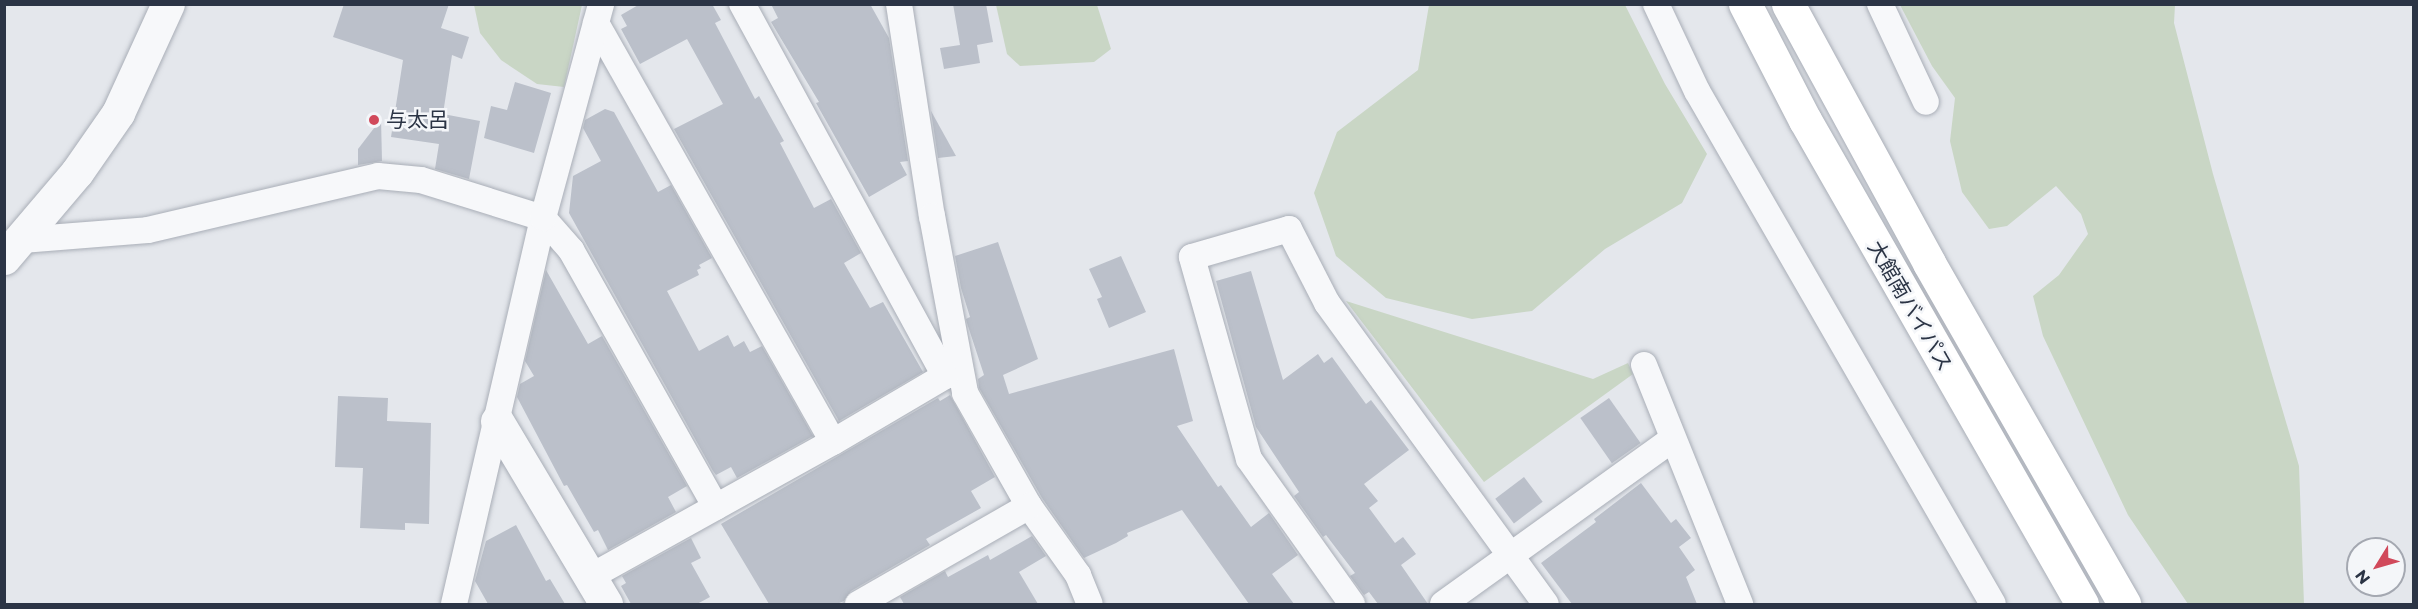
<!DOCTYPE html>
<html>
<head>
<meta charset="utf-8">
<style>
	body { margin:0 }
	#map { position:relative; width:2418px; height:609px; overflow:hidden; background:#e4e7ec; font-family:Montserrat,"Noto Sans JP",sans-serif }
	div>[style] { position:absolute }
	.green>* { inset:0; background:#c9d6c5 }
	.building>* { inset:0; background:#bbc0ca; transform-origin:0 0 }
	.roads { filter:drop-shadow(0 0 2px #a9aeb7) drop-shadow(0 0 2px #a9aeb7) }
	.minor>* { height:26px; margin:-13px; padding:0 13px; transform-origin:13px; border-radius:13px; background:#f7f8fa }
	.tertiary>* { height:33px; margin:-16.5px; padding:0 16.5px; transform-origin:16.5px; border-radius:16.5px; background:#f7f8fa }
	.trunk>* { height:33px; margin:-16.5px; padding:0 16.5px; transform-origin:16.5px; border-radius:16.5px; background:#fff }
	.dots>* { width:16px; height:16px; translate:-50% -50%; box-sizing:border-box; border:3px solid #f4f6f9; border-radius:50% }
	span { translate:-50% -50%; white-space:nowrap; text-align:center; line-height:1.15; -webkit-text-stroke:5px #f4f6f9; paint-order:stroke }
	.poi-label { font-size:21px; color:#2b3445 }
	.left { translate:0 -50%; text-align:left }
	.street-label { font-size:21px; color:#2b3445 }
	.frame { position:absolute; inset:0; border:6px solid #2b3445; pointer-events:none }
	.north { position:absolute; left:2346px; top:537px; width:60px; height:60px; box-sizing:border-box; background:#f4f6f9; border:2px solid #a4a8b1; border-radius:50%; rotate:233deg; font-size:16px; font-weight:700; line-height:24px; text-align:center; color:#2b3445 }
	.north::after { content:''; display:block; margin:auto; width:21px; height:27px; background:#d1495b; clip-path:polygon(50% 0,100% 100%,50% 72%,0 100%) }
</style>
</head>
<body>
<div id="map">
	<div class="green">
		<i style="clip-path:polygon(474px 5px,582px 5px,564px 87px,537px 84px,501px 60px,480px 33px)"></i>
		<i style="clip-path:polygon(996px 5px,1097px 5px,1111px 49px,1094px 62px,1020px 66px,1007px 54px)"></i>
		<i style="clip-path:polygon(1429px 5px,1625px 5px,1665px 84px,1707px 154px,1682px 203px,1605px 249px,1532px 311px,1472px 319px,1386px 298px,1336px 256px,1314px 193px,1337px 132px,1418px 70px)"></i>
		<i style="clip-path:polygon(1900px 5px,2175px 5px,2174px 23px,2213px 174px,2299px 466px,2304px 604px,2188px 604px,2128px 515px,2043px 336px,2033px 296px,2059px 275px,2088px 234px,2081px 214px,2056px 186px,2007px 226px,1989px 229px,1962px 192px,1950px 141px,1955px 98px,1932px 66px)"></i>
		<i style="clip-path:polygon(1346px 301px,1593px 379px,1628px 363px,1633px 374px,1484px 482px)"></i>
	</div>
	<div class="building">
		<i style="clip-path:polygon(344px 4px,449px 4px,441px 28px,469px 37px,462px 59px,452px 55px,443px 114px,480px 121px,469px 179px,435px 169px,439px 144px,391px 137px,403px 60px,333px 37px)"></i>
		<i style="clip-path:polygon(640px 4px,712px 4px,721px 20px,715px 23px,755px 99px,759px 96px,784px 141px,780px 143px,814px 208px,831px 199px,861px 253px,844px 263px,870px 308px,883px 302px,923px 372px,839px 421px,674px 129px,723px 104px,687px 39px,640px 64px,621px 29px,627px 26px,621px 15px)"></i>
		<i style="clip-path:polygon(771px 4px,870px 4px,889px 38px,908px 161px,900px 162px,907px 175px,869px 197px,816px 103px,819px 102px,771px 22px,778px 18px)"></i>
		<i style="clip-path:polygon(953px 4px,986px 4px,993px 42px,977px 45px,980px 63px,944px 69px,940px 48px,960px 45px)"></i>
		<i style="clip-path:polygon(515px 82px,551px 93px,534px 153px,484px 138px,491px 106px,507px 110px)"></i>
		<i style="clip-path:polygon(605px 109px,614px 112px,658px 192px,671px 185px,712px 258px,699px 265px,701px 268px,697px 270px,699px 275px,667px 291px,699px 351px,728px 335px,734px 347px,744px 341px,750px 352px,762px 346px,813px 436px,737px 478px,731px 467px,716px 475px,713px 471px,569px 213px,573px 176px,601px 161px,583px 128px,585px 120px)"></i>
		<i style="clip-path:polygon(931px 111px,956px 156px,938px 158px)"></i>
		<i style="clip-path:polygon(381px 119px,382px 161px,358px 165px,358px 149px)"></i>
		<i style="clip-path:polygon(998px 242px,1038px 359px,1003px 375px,1009px 394px,1174px 349px,1193px 421px,1177px 426px,1218px 487px,1221px 485px,1251px 527px,1269px 513px,1298px 555px,1272px 574px,1294px 604px,1249px 604px,1182px 510px,1127px 533px,1128px 536px,1116px 543px,1084px 558px,1042px 498px,979px 388px,978px 379px,984px 375px,967px 323px,966px 319px,970px 317px,961px 288px,955px 256px)"></i>
		<i style="clip-path:polygon(1121px 256px,1146px 312px,1109px 328px,1097px 299px,1102px 297px,1089px 269px)"></i>
		<i style="clip-path:polygon(546px 270px,588px 344px,602px 336px,687px 486px,668px 497px,676px 512px,608px 550px,598px 530px,594px 532px,567px 485px,564px 486px,517px 397px,520px 384px,534px 376px,525px 361px)"></i>
		<i style="clip-path:polygon(1251px 271px,1283px 380px,1318px 354px,1324px 363px,1332px 357px,1366px 404px,1371px 400px,1409px 450px,1364px 484px,1378px 501px,1369px 508px,1395px 543px,1403px 537px,1416px 554px,1401px 565px,1428px 604px,1378px 604px,1369px 592px,1364px 595px,1350px 576px,1355px 573px,1326px 535px,1323px 537px,1294px 496px,1299px 492px,1256px 427px,1216px 281px)"></i>
		<i style="clip-path:polygon(950px 395px,995px 477px,971px 491px,981px 508px,926px 539px,930px 545px,851px 591px,844px 601px,837px 604px,769px 604px,721px 524px,938px 398px,940px 401px)"></i>
		<i style="clip-path:polygon(338px 396px,388px 398px,387px 421px,431px 423px,429px 524px,405px 523px,405px 530px,360px 528px,363px 468px,335px 467px)"></i>
		<i style="left:1609px;top:398px;width:55px;height:35px;rotate:55deg"></i>
		<i style="left:1524px;top:477px;width:31px;height:36px;rotate:53deg"></i>
		<i style="clip-path:polygon(1641px 483px,1671px 523px,1676px 519px,1691px 538px,1679px 547px,1695px 570px,1686px 577px,1697px 604px,1572px 604px,1541px 563px,1596px 522px,1594px 519px)"></i>
		<i style="clip-path:polygon(516px 525px,546px 581px,550px 579px,565px 604px,488px 604px,475px 581px,486px 541px)"></i>
		<i style="clip-path:polygon(1032px 536px,1046px 556px,1019px 572px,1038px 604px,904px 604px,900px 597px,945px 571px,948px 577px,988px 555px,990px 560px)"></i>
		<i style="clip-path:polygon(691px 538px,701px 558px,691px 563px,710px 597px,697px 604px,631px 604px,621px 586px,626px 583px,622px 576px)"></i>
	</div>
	<div class="roads">
		<div class="minor">
			<i style="left:899px;top:4px;width:215px;rotate:81.2deg"></i>
			<i style="left:932px;top:216px;width:180px;rotate:79.4deg"></i>
			<i style="left:965px;top:393px;width:130px;rotate:60.5deg"></i>
			<i style="left:1029px;top:506px;width:85px;rotate:54.6deg"></i>
			<i style="left:1078px;top:575px;width:31px;rotate:68deg"></i>
			<i style="left:1656px;top:4px;width:96px;rotate:64.8deg"></i>
			<i style="left:1697px;top:91px;width:592px;rotate:60.02deg"></i>
			<i style="left:1880px;top:4px;width:108px;rotate:64.9deg"></i>
			<i style="left:596px;top:23px;width:481px;rotate:60.5deg"></i>
			<i style="left:22px;top:240px;width:126px;rotate:-4.5deg"></i>
			<i style="left:148px;top:230px;width:236px;rotate:-13.2deg"></i>
			<i style="left:378px;top:176px;width:43px;rotate:5.3deg"></i>
			<i style="left:421px;top:180px;width:128px;rotate:17.3deg"></i>
			<i style="left:543px;top:218px;width:43px;rotate:48.8deg"></i>
			<i style="left:571px;top:250px;width:295px;rotate:60.6deg"></i>
			<i style="left:1644px;top:365px;width:258px;rotate:68.1deg"></i>
			<i style="left:590px;top:577px;width:278px;rotate:-29.1deg"></i>
			<i style="left:833px;top:442px;width:130px;rotate:-30.5deg"></i>
			<i style="left:945px;top:376px;width:424px;rotate:-118.6deg"></i>
			<i style="left:454px;top:604px;width:396px;rotate:-77deg"></i>
			<i style="left:543px;top:218px;width:222px;rotate:-74.8deg"></i>
			<i style="left:858px;top:604px;width:197px;rotate:-29.8deg"></i>
			<i style="left:1352px;top:604px;width:178px;rotate:-125.4deg"></i>
			<i style="left:1249px;top:459px;width:210px;rotate:-105.8deg"></i>
			<i style="left:1192px;top:257px;width:101px;rotate:-16.1deg"></i>
			<i style="left:1289px;top:229px;width:83px;rotate:62.8deg"></i>
			<i style="left:1327px;top:303px;width:372px;rotate:54deg"></i>
			<i style="left:1443px;top:604px;width:283px;rotate:-35.7deg"></i>
		</div>
		<div class="tertiary">
			<i style="left:4px;top:258px;width:113px;rotate:-49.7deg"></i>
			<i style="left:77px;top:172px;width:72px;rotate:-55.2deg"></i>
			<i style="left:118px;top:113px;width:120px;rotate:-65.4deg"></i>
			<i style="left:497px;top:421px;width:213px;rotate:59.2deg"></i>
		</div>
		<div class="trunk">
			<i style="left:1745px;top:4px;width:131px;rotate:62.7deg"></i>
			<i style="left:1805px;top:120px;width:558px;rotate:60.22deg"></i>
			<i style="left:1788px;top:4px;width:295px;rotate:61.4deg"></i>
			<i style="left:1929px;top:263px;width:393px;rotate:60.2deg"></i>
		</div>
	</div>
	<div class="dots">
		<i style="left:374px;top:120px;background:#d1495b"></i>
	</div>
	<div class="poi-label">
		<span class="left" style="left:386px;top:120px">与太呂</span>
	</div>
	<div class="street-label">
		<span style="left:1910px;top:306px;rotate:60deg">大館南バイパス</span>
	</div>
	<div class="frame"></div>
	<div class="north">N</div>
</div>
</body>
</html>
